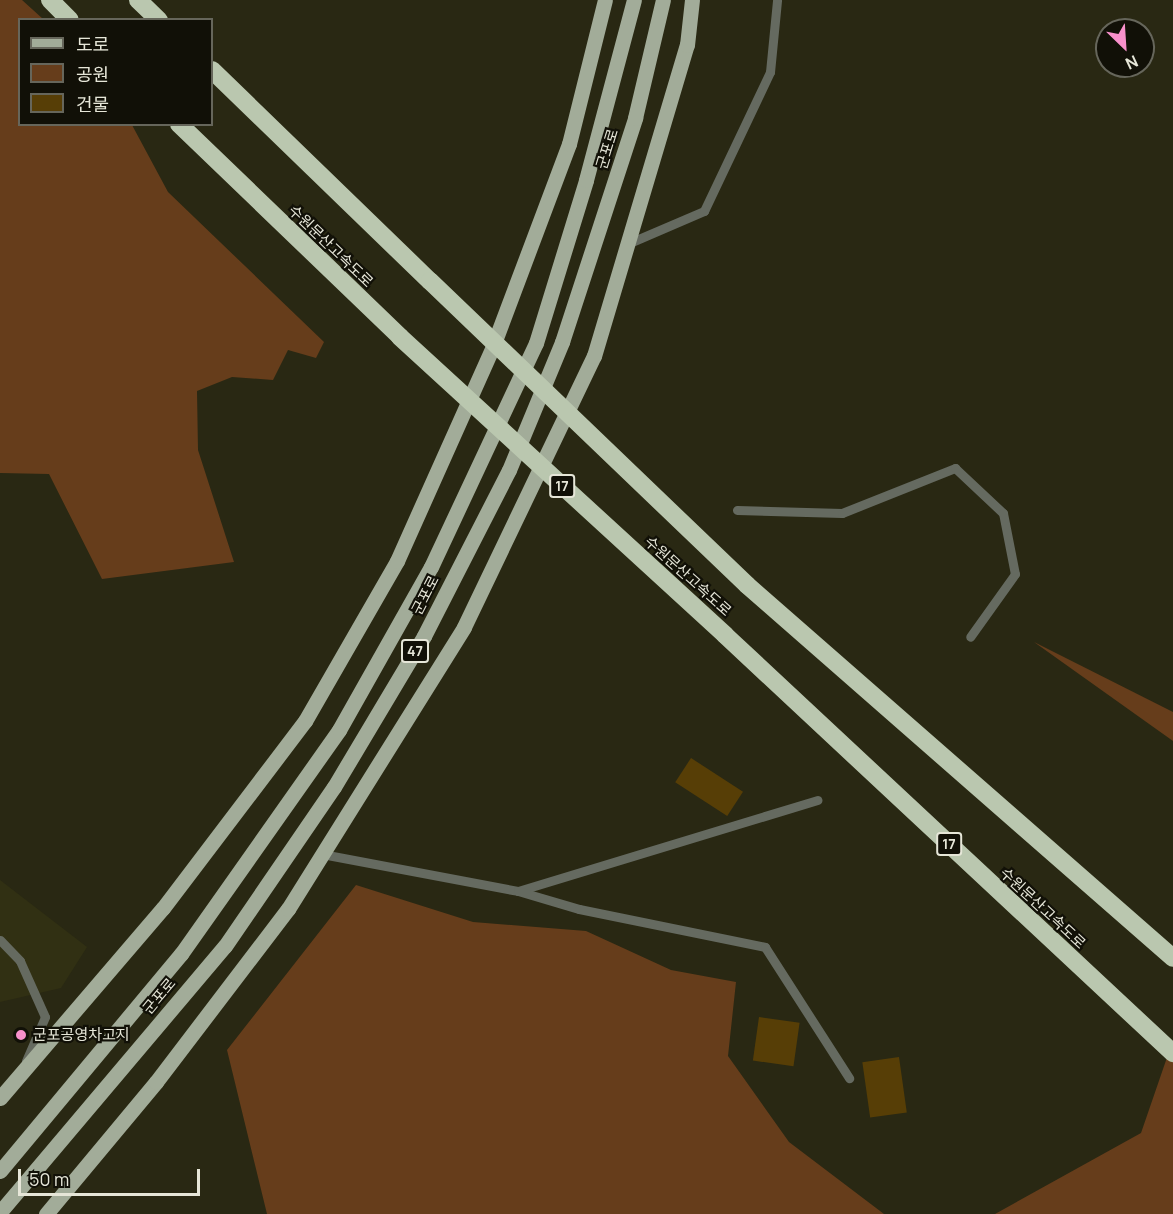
<!DOCTYPE html>
<html>
<head>
<meta charset="utf-8">
<style>
	body { margin:0 }
	#map { position:relative; width:1173px; height:1214px; overflow:hidden; background:#292813; font-family:Manrope,"Noto Sans KR",sans-serif }
	div>[style] { position:absolute }
	.built>* { inset:0; background:#313013 }
	.green>* { inset:0; background:#663d1b }
	.building>* { inset:0; background:#573e06; transform-origin:0 0 }
	.service>* { height:9px; margin:-4.5px; padding:0 4.5px; transform-origin:4.5px; border-radius:4.5px; background:#656a60 }
	.primary>* { height:15px; margin:-7.5px; padding:0 7.5px; transform-origin:7.5px; border-radius:7.5px; background:#a2ac99 }
	.motorway>* { height:18px; margin:-9px; padding:0 9px; transform-origin:9px; border-radius:9px; background:#bac7af }
	.motorway-bridge>* { height:18px; margin:-9px; padding:0 9px; transform-origin:9px; border-radius:9px; background:#bac7af }
	.dots>* { width:16px; height:16px; translate:-50% -50%; box-sizing:border-box; border:3px solid #111007; border-radius:50% }
	span { translate:-50% -50%; white-space:nowrap; text-align:center; line-height:1.15; -webkit-text-stroke:4.5px #111007; paint-order:stroke }
	.shield-label span { padding:2px 4px; background:#111007; border:2px solid; border-radius:4px; -webkit-text-stroke-width:0 }
	.shield-label { font-size:14px; color:#e6e6d8; font-weight:700 }
	.street-label { font-size:15px; color:#e6e6d8 }
	.poi-label { font-size:15px; color:#e6e6d8 }
	.left { translate:0 -50%; text-align:left }
	.legend { position:absolute; left:18px; top:18px; width:195px; height:108px; box-sizing:border-box; background:#111007; border:2px solid #66665b; margin:0; padding:8px 10px; list-style:none; font-size:18px; color:#e6e6d8 }
	.legend li { display:flex; align-items:center; gap:12px; height:30px }
	.legend b { width:30px; border:2px solid #66665b }
	.north { position:absolute; left:1095px; top:18px; width:60px; height:60px; box-sizing:border-box; background:#111007; border:2px solid #66665b; border-radius:50%; rotate:155deg; font-size:16px; font-weight:700; line-height:24px; text-align:center; color:#e6e6d8 }
	.north::after { content:''; display:block; margin:auto; width:21px; height:27px; background:#f890cb; clip-path:polygon(50% 0,100% 100%,50% 72%,0 100%) }
	.scale { position:absolute; left:18px; top:1169px; width:182px; height:27px; box-sizing:border-box; border:3px solid #e6e6d8; border-top:0; padding-left:8px; font-size:18px; line-height:21px; white-space:nowrap; color:#e6e6d8; -webkit-text-stroke:4px #111007; paint-order:stroke }
</style>
</head>
<body>
<div id="map">
	<div class="built">
		<i style="clip-path:polygon(0 880px,87px 947px,61px 988px,0 1002px)"></i>
	</div>
	<div class="green">
		<i style="clip-path:polygon(0 0,22px 0,43px 19px,20px 20px,20px 124px,132px 125px,168px 192px,324px 342px,316px 358px,288px 350px,273px 380px,232px 377px,197px 391px,198px 450px,234px 562px,102px 579px,49px 474px,0 473px)"></i>
		<i style="clip-path:polygon(1034px 642px,1173px 712px,1173px 741px)"></i>
		<i style="clip-path:polygon(356px 885px,473px 922px,586px 931px,671px 970px,736px 982px,728px 1056px,789px 1142px,884px 1214px,267px 1214px,227px 1050px)"></i>
		<i style="clip-path:polygon(1173px 1040px,1173px 1214px,995px 1214px,1141px 1133px)"></i>
	</div>
	<div class="building">
		<i style="left:691px;top:758px;width:62px;height:29px;rotate:33deg"></i>
		<i style="left:759px;top:1017px;width:41px;height:44px;rotate:8deg"></i>
		<i style="left:899px;top:1057px;width:56px;height:37px;rotate:82deg"></i>
	</div>
	<div class="service">
		<i style="left:627px;top:244px;width:84px;rotate:-23.2deg"></i>
		<i style="left:704px;top:211px;width:154px;rotate:-64.6deg"></i>
		<i style="left:770px;top:72px;width:72px;rotate:-84.4deg"></i>
		<i style="left:737px;top:510px;width:105px;rotate:1.6deg"></i>
		<i style="left:842px;top:513px;width:122px;rotate:-21.7deg"></i>
		<i style="left:955px;top:468px;width:66px;rotate:43.2deg"></i>
		<i style="left:1003px;top:513px;width:62px;rotate:78.9deg"></i>
		<i style="left:1015px;top:574px;width:77px;rotate:125.5deg"></i>
		<i style="left:322px;top:854px;width:199px;rotate:10.7deg"></i>
		<i style="left:518px;top:891px;width:313px;rotate:-16.9deg"></i>
		<i style="left:518px;top:891px;width:64px;rotate:16.4deg"></i>
		<i style="left:579px;top:909px;width:190px;rotate:11.5deg"></i>
		<i style="left:765px;top:947px;width:156px;rotate:57.3deg"></i>
		<i style="left:0;top:940px;width:29px;rotate:46deg"></i>
		<i style="left:20px;top:961px;width:61px;rotate:65.9deg"></i>
		<i style="left:45px;top:1017px;width:48px;rotate:113.4deg"></i>
	</div>
	<div class="primary">
		<i style="left:0;top:1098px;width:250px;rotate:-49.4deg"></i>
		<i style="left:163px;top:908px;width:235px;rotate:-52.8deg"></i>
		<i style="left:305px;top:721px;width:185px;rotate:-60.1deg"></i>
		<i style="left:397px;top:561px;width:235px;rotate:-65.9deg"></i>
		<i style="left:493px;top:346px;width:216px;rotate:-69.4deg"></i>
		<i style="left:569px;top:144px;width:148px;rotate:-76deg"></i>
		<i style="left:0;top:1171px;width:283px;rotate:-50.2deg"></i>
		<i style="left:181px;top:954px;width:274px;rotate:-54.8deg"></i>
		<i style="left:339px;top:730px;width:187px;rotate:-60.6deg"></i>
		<i style="left:431px;top:567px;width:247px;rotate:-64.9deg"></i>
		<i style="left:536px;top:343px;width:170px;rotate:-72.9deg"></i>
		<i style="left:586px;top:180px;width:186px;rotate:-75.1deg"></i>
		<i style="left:0;top:1212px;width:348px;rotate:-49.8deg"></i>
		<i style="left:225px;top:946px;width:193px;rotate:-55.6deg"></i>
		<i style="left:334px;top:787px;width:176px;rotate:-59.2deg"></i>
		<i style="left:424px;top:636px;width:186px;rotate:-62.9deg"></i>
		<i style="left:509px;top:470px;width:139px;rotate:-67.5deg"></i>
		<i style="left:562px;top:342px;width:236px;rotate:-71.9deg"></i>
		<i style="left:635px;top:118px;width:121px;rotate:-76.7deg"></i>
		<i style="left:46px;top:1214px;width:172px;rotate:-50.2deg"></i>
		<i style="left:156px;top:1082px;width:218px;rotate:-52.7deg"></i>
		<i style="left:288px;top:909px;width:332px;rotate:-58deg"></i>
		<i style="left:464px;top:627px;width:301px;rotate:-64.4deg"></i>
		<i style="left:594px;top:356px;width:325px;rotate:-73.4deg"></i>
		<i style="left:687px;top:45px;width:45px;rotate:-83.7deg"></i>
	</div>
	<div class="motorway">
		<i style="left:50px;top:0;width:28px;rotate:45deg"></i>
		<i style="left:138px;top:0;width:29px;rotate:44deg"></i>
		<i style="left:212px;top:70px;width:303px;rotate:44.1deg"></i>
		<i style="left:179px;top:124px;width:307px;rotate:43.9deg"></i>
		<i style="left:747px;top:585px;width:566px;rotate:41.2deg"></i>
		<i style="left:725px;top:635px;width:613px;rotate:43.02deg"></i>
	</div>
	<div class="motorway-bridge">
		<i style="left:430px;top:281px;width:439px;rotate:43.8deg"></i>
		<i style="left:400px;top:337px;width:441px;rotate:42.5deg"></i>
	</div>
	<div class="dots">
		<i style="left:21px;top:1035px;background:#f890cb"></i>
	</div>
	<div class="shield-label">
		<span style="left:562px;top:486px">17</span>
		<span style="left:415px;top:651px">47</span>
		<span style="left:949px;top:844px">17</span>
	</div>
	<div class="street-label">
		<span style="left:607px;top:149px;rotate:-73deg">군포로</span>
		<span style="left:331px;top:246px;rotate:44deg">수원문산고속도로</span>
		<span style="left:688px;top:576px;rotate:42deg">수원문산고속도로</span>
		<span style="left:425px;top:595px;rotate:-63deg">군포로</span>
		<span style="left:1043px;top:908px;rotate:43deg">수원문산고속도로</span>
		<span style="left:159px;top:996px;rotate:-50deg">군포로</span>
	</div>
	<div class="poi-label">
		<span class="left" style="left:33px;top:1035px">군포공영차고지</span>
	</div>
	<ul class="legend">
	<li><b style="height:8px;background:#a2ac99"></b>도로</li>
	<li><b style="height:16px;background:#663d1b"></b>공원</li>
	<li><b style="height:16px;background:#573e06"></b>건물</li>
	</ul>
	<div class="north">N</div>
	<div class="scale">50 m</div>
</div>
</body>
</html>
